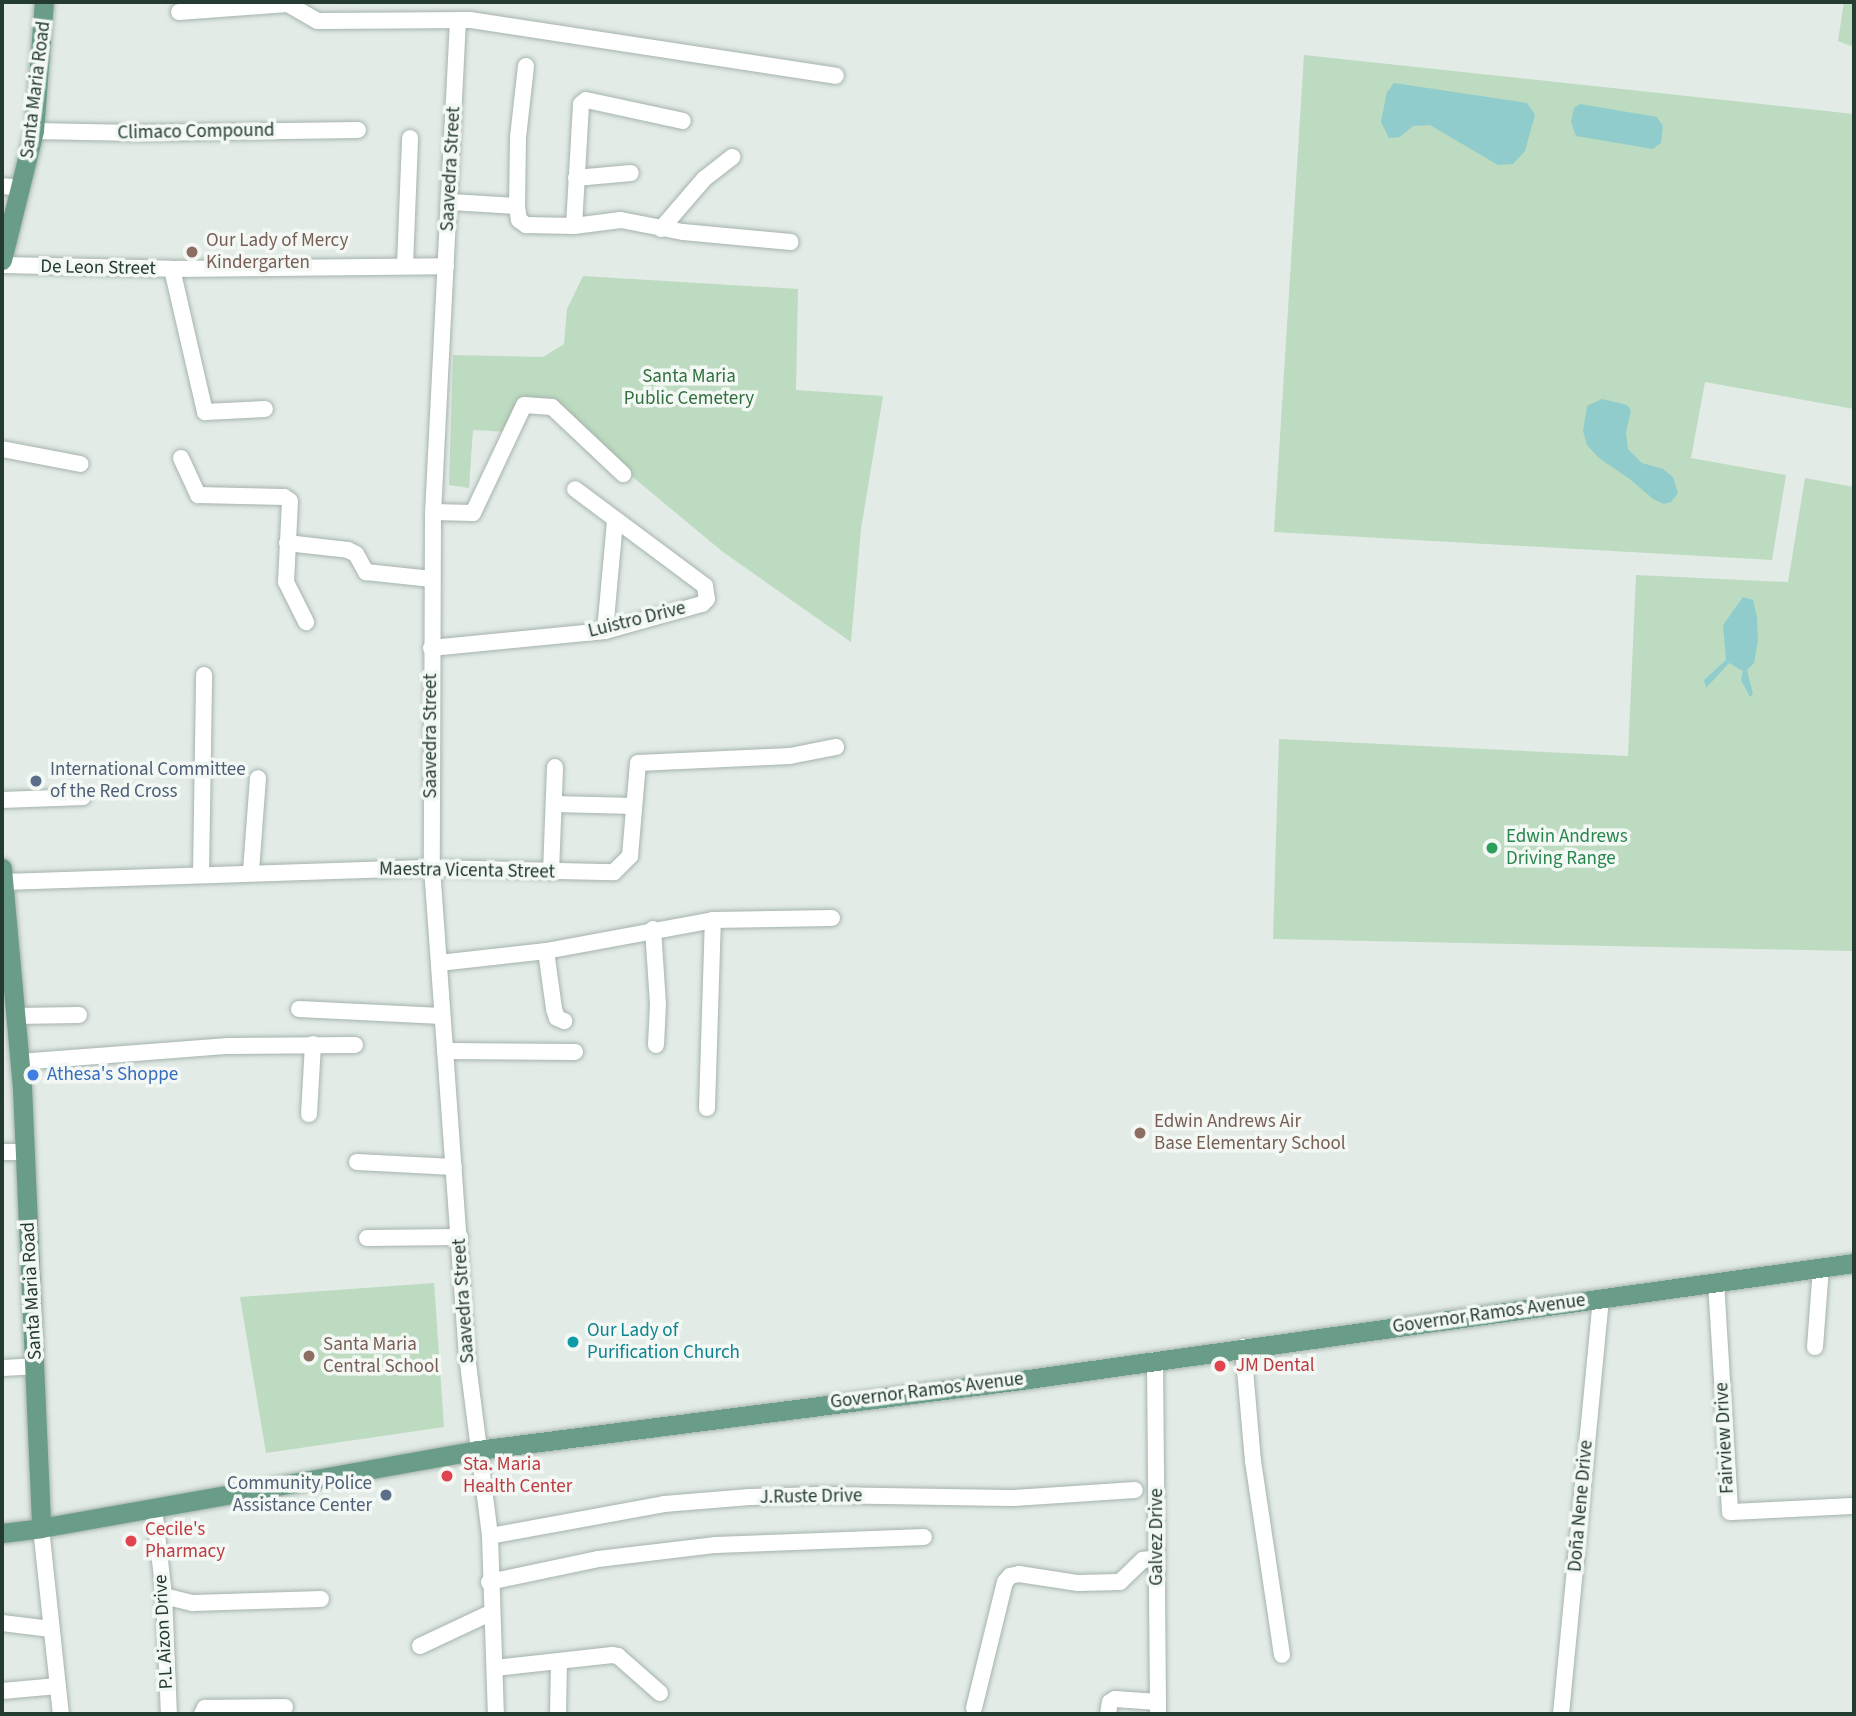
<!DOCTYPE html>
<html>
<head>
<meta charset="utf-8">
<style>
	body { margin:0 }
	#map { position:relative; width:1856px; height:1716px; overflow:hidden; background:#e2ebe6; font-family:"Source Sans 3",sans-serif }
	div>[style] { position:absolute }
	.green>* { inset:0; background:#bddbc0 }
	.water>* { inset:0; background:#8fcccb }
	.roads { filter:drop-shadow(0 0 2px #a5b3ac) drop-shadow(0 0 2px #a5b3ac) }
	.minor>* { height:16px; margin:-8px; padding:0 8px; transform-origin:8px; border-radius:8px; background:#fff }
	.major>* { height:19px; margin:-9.5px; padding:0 9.5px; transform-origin:9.5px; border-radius:9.5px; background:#6a9d88 }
	.dots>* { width:19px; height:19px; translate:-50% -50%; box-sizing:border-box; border:4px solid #f3f8f5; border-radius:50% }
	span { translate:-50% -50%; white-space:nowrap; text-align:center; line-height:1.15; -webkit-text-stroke:7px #f3f8f5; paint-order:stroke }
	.street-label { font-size:19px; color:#243b31 }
	.education-label { font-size:19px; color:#785e54 }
	.left { translate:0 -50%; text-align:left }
	.park-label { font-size:19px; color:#316f3f }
	.service-label { font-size:19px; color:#4e5e75 }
	.right { translate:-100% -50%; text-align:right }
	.leisure-label { font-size:19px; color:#27864d }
	.shop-label { font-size:19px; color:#366cbe }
	.culture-label { font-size:19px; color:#0d838f }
	.health-label { font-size:19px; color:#be3a42 }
	.frame { position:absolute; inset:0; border:4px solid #243b31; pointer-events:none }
</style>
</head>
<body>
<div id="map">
	<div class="green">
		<i style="clip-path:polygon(1844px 2px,1854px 2px,1854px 47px,1838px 41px)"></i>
		<i style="clip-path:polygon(1304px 55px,1854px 114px,1854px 409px,1705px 382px,1702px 398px,1691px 458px,1786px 475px,1772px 560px,1274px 532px)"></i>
		<i style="clip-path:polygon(583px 276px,798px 289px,796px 390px,883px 396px,861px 529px,851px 642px,723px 552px,617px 464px,556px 404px,522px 402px,508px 432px,473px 430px,469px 488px,449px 485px,453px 355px,543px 357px,564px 344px,567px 309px)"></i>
		<i style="clip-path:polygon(1805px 478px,1854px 487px,1854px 951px,1273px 939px,1279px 739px,1628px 756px,1636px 575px,1788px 582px)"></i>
		<i style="clip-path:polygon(434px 1283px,444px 1427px,266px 1453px,240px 1297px)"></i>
	</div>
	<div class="water">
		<i style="clip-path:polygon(1394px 83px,1527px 103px,1535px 115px,1525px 151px,1513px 164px,1498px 165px,1430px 125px,1413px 126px,1400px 137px,1389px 138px,1381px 122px,1387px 92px)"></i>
		<i style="clip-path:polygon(1580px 104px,1657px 117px,1663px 126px,1661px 143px,1653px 149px,1576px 136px,1571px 122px,1574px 108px)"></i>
		<i style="clip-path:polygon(1602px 399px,1627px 405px,1631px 410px,1626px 433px,1628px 449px,1642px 463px,1663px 469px,1673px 477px,1678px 493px,1671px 502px,1664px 504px,1653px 499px,1631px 480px,1599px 458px,1587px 445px,1583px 431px,1587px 406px)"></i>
		<i style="clip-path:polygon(1743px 597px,1753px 600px,1757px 617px,1758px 641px,1754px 663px,1747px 670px,1753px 694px,1750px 697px,1741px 680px,1743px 671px,1729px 663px,1706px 688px,1704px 680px,1726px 660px,1723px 625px)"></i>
	</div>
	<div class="roads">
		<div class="minor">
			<i style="left:179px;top:12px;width:109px;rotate:-4.2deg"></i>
			<i style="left:288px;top:4px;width:34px;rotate:30deg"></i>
			<i style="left:318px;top:21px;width:153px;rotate:-0.4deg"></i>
			<i style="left:471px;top:20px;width:369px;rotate:8.7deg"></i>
			<i style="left:458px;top:20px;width:493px;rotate:92.9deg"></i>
			<i style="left:433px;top:512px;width:356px;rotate:90.2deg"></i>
			<i style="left:432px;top:868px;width:489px;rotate:85.9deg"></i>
			<i style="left:467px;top:1356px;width:181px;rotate:82.7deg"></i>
			<i style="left:490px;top:1536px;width:178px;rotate:88.1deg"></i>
			<i style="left:526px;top:66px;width:71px;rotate:96.4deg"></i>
			<i style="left:518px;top:137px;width:69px;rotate:90.8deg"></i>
			<i style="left:517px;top:206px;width:14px;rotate:82deg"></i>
			<i style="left:519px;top:220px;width:9px;rotate:36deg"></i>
			<i style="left:526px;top:225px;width:48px;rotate:1.2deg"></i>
			<i style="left:574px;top:226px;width:47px;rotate:-7.3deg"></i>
			<i style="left:621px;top:220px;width:63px;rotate:11deg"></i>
			<i style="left:683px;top:232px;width:108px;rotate:5.3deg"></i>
			<i style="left:34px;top:131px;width:104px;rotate:1.1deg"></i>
			<i style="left:138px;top:133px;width:220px;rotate:-0.8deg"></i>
			<i style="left:576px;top:178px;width:55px;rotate:-5.2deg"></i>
			<i style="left:2px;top:186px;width:19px;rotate:6deg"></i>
			<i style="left:450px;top:202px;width:67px;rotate:3.4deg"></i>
			<i style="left:574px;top:226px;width:122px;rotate:-86.7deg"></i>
			<i style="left:581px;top:104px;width:6px;rotate:-39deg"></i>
			<i style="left:586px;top:100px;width:99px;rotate:12.2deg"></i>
			<i style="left:661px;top:229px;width:66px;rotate:-49.3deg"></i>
			<i style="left:704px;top:179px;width:36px;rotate:-38deg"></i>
			<i style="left:2px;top:265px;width:170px;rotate:1.3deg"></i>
			<i style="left:172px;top:269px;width:274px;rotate:-0.6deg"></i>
			<i style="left:405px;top:265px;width:127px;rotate:-87.7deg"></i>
			<i style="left:172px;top:269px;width:147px;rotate:77deg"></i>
			<i style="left:205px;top:412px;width:60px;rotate:-2.9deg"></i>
			<i style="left:2px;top:449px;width:80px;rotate:10.8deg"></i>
			<i style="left:181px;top:458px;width:41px;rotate:65.3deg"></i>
			<i style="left:198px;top:495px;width:86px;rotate:1.3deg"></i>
			<i style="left:284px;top:497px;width:7px;rotate:34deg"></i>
			<i style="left:290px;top:501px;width:81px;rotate:92.8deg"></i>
			<i style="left:286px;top:582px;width:45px;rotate:63.4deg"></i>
			<i style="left:433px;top:512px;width:40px;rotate:1.4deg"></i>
			<i style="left:473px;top:513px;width:119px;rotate:-64.7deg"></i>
			<i style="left:524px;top:405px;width:28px;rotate:4deg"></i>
			<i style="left:552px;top:407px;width:98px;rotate:43.3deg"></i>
			<i style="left:287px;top:543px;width:61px;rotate:6.5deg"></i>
			<i style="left:348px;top:550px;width:9px;rotate:27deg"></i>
			<i style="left:356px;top:554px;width:21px;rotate:61deg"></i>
			<i style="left:366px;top:572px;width:66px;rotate:6.1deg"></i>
			<i style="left:605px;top:631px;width:110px;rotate:-84.8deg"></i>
			<i style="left:431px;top:648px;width:175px;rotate:-5.6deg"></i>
			<i style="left:605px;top:631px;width:101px;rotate:-15.6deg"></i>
			<i style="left:702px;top:604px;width:7px;rotate:-45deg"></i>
			<i style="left:707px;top:599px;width:13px;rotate:-99deg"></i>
			<i style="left:705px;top:586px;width:162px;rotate:-143.3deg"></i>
			<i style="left:2px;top:800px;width:81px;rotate:-2.1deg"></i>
			<i style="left:554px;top:804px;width:80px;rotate:1.4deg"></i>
			<i style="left:251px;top:871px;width:93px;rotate:-85.7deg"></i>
			<i style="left:551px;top:872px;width:105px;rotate:-87.8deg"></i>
			<i style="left:201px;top:874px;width:199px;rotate:-89.1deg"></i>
			<i style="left:4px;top:882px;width:428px;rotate:-1.9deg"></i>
			<i style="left:432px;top:868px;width:182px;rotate:1.3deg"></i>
			<i style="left:614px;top:872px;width:23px;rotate:-45deg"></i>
			<i style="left:630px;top:856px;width:93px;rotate:-85.1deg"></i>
			<i style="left:638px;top:763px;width:152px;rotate:-2.6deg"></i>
			<i style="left:790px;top:756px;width:47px;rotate:-11.1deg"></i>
			<i style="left:653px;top:929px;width:75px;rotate:86.2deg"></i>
			<i style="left:658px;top:1004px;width:41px;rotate:92.8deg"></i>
			<i style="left:546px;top:951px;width:59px;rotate:82.1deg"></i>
			<i style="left:554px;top:1009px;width:9px;rotate:72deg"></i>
			<i style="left:557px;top:1018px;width:8px;rotate:23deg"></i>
			<i style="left:439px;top:963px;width:108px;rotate:-6.4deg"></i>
			<i style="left:546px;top:951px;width:170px;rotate:-10.5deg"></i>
			<i style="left:713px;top:920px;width:119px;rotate:-1deg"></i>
			<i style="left:299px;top:1009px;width:143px;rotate:2.8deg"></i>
			<i style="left:15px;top:1016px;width:64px;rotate:-0.9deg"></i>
			<i style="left:445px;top:1051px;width:130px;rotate:0.4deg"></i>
			<i style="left:19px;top:1062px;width:210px;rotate:-4.4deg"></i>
			<i style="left:228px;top:1046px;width:127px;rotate:-0.5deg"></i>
			<i style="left:707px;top:1108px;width:188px;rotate:-88.2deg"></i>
			<i style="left:309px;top:1114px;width:70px;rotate:-86.7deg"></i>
			<i style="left:2px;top:1152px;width:23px"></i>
			<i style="left:357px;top:1162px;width:97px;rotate:3deg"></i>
			<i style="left:367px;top:1238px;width:93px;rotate:-0.6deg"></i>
			<i style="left:1716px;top:1282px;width:230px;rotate:86.5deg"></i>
			<i style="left:1730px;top:1512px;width:124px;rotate:-2.8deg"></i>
			<i style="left:1243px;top:1347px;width:114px;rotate:85deg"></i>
			<i style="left:1253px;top:1461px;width:196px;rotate:81.5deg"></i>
			<i style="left:1815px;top:1347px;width:79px;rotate:-85.7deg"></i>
			<i style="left:1155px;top:1360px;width:354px;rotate:89.5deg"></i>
			<i style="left:2px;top:1368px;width:34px;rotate:-3deg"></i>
			<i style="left:154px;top:1508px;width:89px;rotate:83.5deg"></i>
			<i style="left:164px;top:1596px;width:118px;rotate:87.6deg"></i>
			<i style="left:41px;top:1528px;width:187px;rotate:83.9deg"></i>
			<i style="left:490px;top:1536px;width:177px;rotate:-10.4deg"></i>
			<i style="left:664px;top:1504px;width:86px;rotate:-4.7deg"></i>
			<i style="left:750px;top:1497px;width:70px;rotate:-1.6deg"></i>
			<i style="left:820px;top:1495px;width:194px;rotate:0.9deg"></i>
			<i style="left:1014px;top:1498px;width:121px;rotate:-3.8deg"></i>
			<i style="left:489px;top:1582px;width:111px;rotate:-11.9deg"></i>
			<i style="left:598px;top:1559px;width:119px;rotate:-6.8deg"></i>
			<i style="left:716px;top:1545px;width:208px;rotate:-2.2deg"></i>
			<i style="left:164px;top:1596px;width:30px;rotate:14deg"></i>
			<i style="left:193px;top:1603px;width:128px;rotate:-1.8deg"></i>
			<i style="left:2px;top:1623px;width:49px;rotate:7deg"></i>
			<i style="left:420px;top:1646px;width:77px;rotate:-25.2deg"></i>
			<i style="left:495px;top:1668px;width:118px;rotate:-6.3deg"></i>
			<i style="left:612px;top:1655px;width:6px;rotate:9deg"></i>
			<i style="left:618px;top:1656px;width:56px;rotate:41.4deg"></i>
			<i style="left:2px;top:1691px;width:56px;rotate:-5.1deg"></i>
			<i style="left:974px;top:1708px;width:130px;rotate:-76.2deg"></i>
			<i style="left:1005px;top:1582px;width:8px;rotate:-50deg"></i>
			<i style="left:1010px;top:1576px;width:9px;rotate:-13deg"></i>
			<i style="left:1019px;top:1574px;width:60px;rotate:8.7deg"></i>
			<i style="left:1078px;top:1583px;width:42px;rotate:-1.4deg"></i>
			<i style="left:1120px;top:1582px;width:32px;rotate:-44deg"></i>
			<i style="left:1143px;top:1560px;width:14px;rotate:-8deg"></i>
			<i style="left:202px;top:1714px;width:7px;rotate:-63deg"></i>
			<i style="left:205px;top:1708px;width:80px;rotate:-0.7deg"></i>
			<i style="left:558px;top:1714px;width:53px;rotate:-88.9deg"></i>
			<i style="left:1108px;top:1714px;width:12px;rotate:-81deg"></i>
			<i style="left:1110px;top:1702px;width:6px;rotate:-31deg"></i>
			<i style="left:1115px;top:1699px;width:43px;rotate:4deg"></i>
			<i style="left:1561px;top:1714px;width:417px;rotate:-84.5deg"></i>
		</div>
		<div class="major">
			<i style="left:2px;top:260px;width:133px;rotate:-76.1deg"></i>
			<i style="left:34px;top:131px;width:129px;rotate:-85.6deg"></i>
			<i style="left:2px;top:868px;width:220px;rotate:84.8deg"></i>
			<i style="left:22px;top:1087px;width:441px;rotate:87.5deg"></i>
			<i style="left:2px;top:1533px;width:39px;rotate:-7deg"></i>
			<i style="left:41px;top:1528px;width:444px;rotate:-10.1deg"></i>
			<i style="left:478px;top:1450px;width:540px;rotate:-7.34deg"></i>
			<i style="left:1014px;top:1381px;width:848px;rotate:-8deg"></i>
		</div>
	</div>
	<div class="dots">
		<i style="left:192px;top:252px;background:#8d6e63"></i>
		<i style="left:36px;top:781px;background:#5c6f8a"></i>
		<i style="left:1492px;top:848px;background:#2e9e5b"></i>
		<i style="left:33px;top:1075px;background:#3f7fe0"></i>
		<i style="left:1140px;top:1133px;background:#8d6e63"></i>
		<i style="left:573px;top:1342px;background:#0f9aa8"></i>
		<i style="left:309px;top:1356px;background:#8d6e63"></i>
		<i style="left:1220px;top:1366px;background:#e0444e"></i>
		<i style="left:447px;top:1476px;background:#e0444e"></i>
		<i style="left:386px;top:1495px;background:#5c6f8a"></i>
		<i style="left:131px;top:1541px;background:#e0444e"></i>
	</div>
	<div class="street-label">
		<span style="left:36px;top:90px;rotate:-83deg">Santa Maria Road</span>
		<span style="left:196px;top:132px;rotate:-1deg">Climaco Compound</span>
		<span style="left:451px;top:169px;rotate:-87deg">Saavedra Street</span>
		<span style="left:98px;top:268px;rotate:1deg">De Leon Street</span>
		<span style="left:637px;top:620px;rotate:-14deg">Luistro Drive</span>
		<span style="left:431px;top:736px;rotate:-90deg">Saavedra Street</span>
		<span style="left:467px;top:871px;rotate:1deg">Maestra Vicenta Street</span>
		<span style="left:32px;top:1291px;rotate:-93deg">Santa Maria Road</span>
		<span style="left:464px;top:1301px;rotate:-94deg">Saavedra Street</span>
		<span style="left:1489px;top:1314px;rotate:-8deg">Governor Ramos Avenue</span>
		<span style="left:927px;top:1391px;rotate:-7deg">Governor Ramos Avenue</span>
		<span style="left:1725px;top:1438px;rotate:-93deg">Fairview Drive</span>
		<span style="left:811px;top:1497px;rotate:-1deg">J.Ruste Drive</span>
		<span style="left:1581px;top:1506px;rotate:-85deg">Doña Nene Drive</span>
		<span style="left:1157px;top:1537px;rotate:-90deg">Galvez Drive</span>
		<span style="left:164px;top:1632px;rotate:-93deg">P.L Aizon Drive</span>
	</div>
	<div class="education-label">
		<span class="left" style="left:206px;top:252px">Our Lady of Mercy<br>Kindergarten</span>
		<span class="left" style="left:1154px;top:1133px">Edwin Andrews Air<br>Base Elementary School</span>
		<span class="left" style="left:323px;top:1356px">Santa Maria<br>Central School</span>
	</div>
	<div class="park-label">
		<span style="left:689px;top:388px">Santa Maria<br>Public Cemetery</span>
	</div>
	<div class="service-label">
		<span class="left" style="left:50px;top:781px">International Committee<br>of the Red Cross</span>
		<span class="right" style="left:372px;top:1495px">Community Police<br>Assistance Center</span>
	</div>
	<div class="leisure-label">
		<span class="left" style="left:1506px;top:848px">Edwin Andrews<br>Driving Range</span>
	</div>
	<div class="shop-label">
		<span class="left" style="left:47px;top:1075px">Athesa's Shoppe</span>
	</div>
	<div class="culture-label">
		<span class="left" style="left:587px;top:1342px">Our Lady of<br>Purification Church</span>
	</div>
	<div class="health-label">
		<span class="left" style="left:1236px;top:1366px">JM Dental</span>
		<span class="left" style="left:463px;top:1476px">Sta. Maria<br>Health Center</span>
		<span class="left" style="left:145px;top:1541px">Cecile's<br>Pharmacy</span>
	</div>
	<div class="frame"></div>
</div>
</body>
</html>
